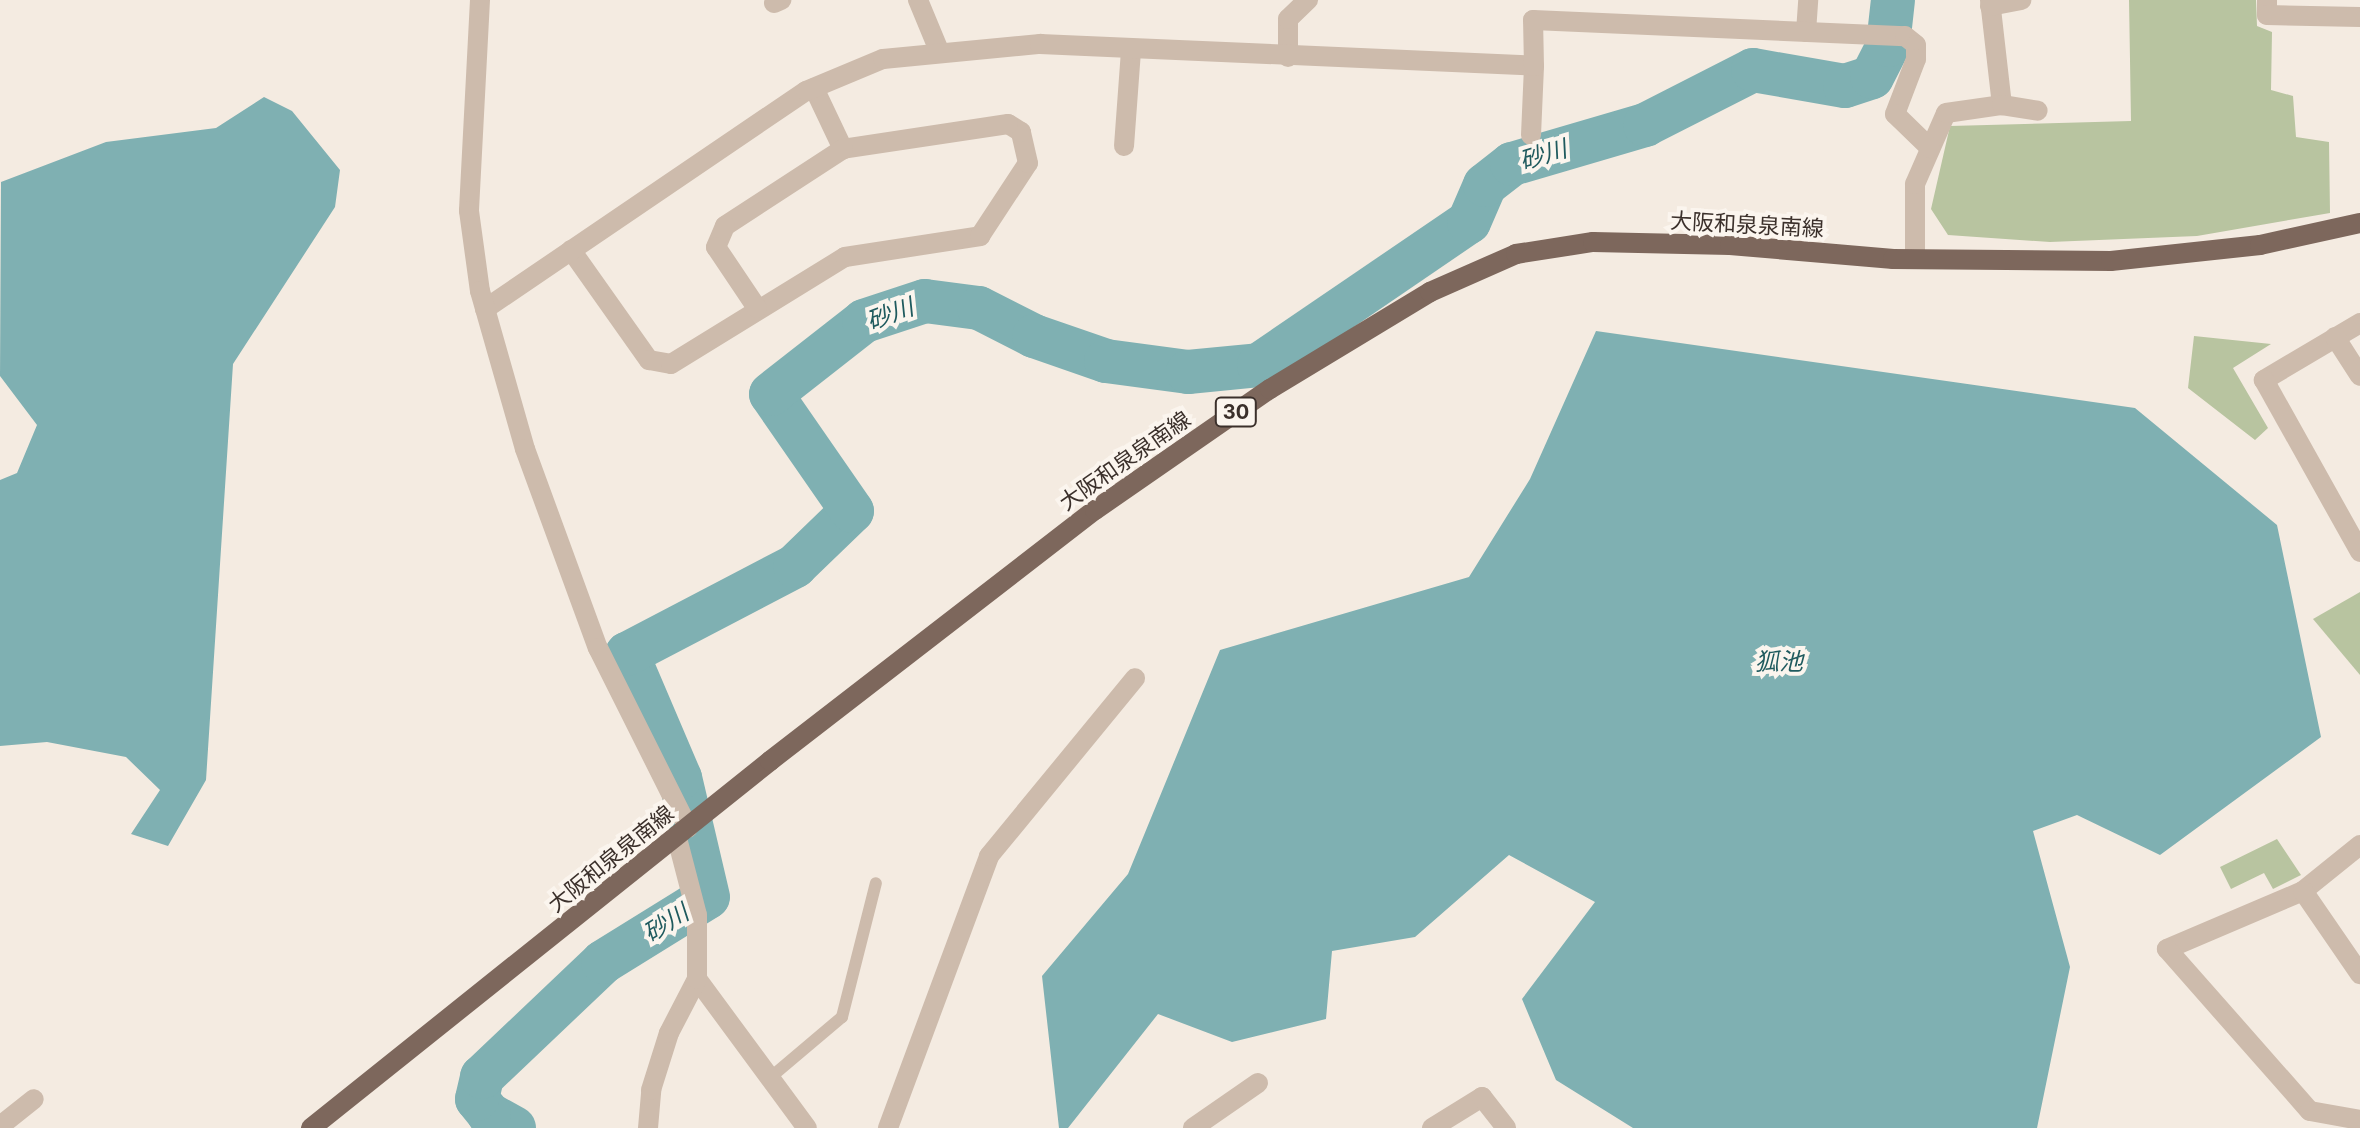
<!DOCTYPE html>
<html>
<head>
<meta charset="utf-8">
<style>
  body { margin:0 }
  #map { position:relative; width:2360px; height:1128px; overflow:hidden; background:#f4ebe1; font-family:Inter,"Noto Sans JP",sans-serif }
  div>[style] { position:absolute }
  .green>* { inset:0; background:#b8c4a0 }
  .water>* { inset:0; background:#7fb0b2 }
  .river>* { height:44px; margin:-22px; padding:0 22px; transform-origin:22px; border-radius:22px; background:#7fb0b2 }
  .service>* { height:12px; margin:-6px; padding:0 6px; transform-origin:6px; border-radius:6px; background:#cdbbac }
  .minor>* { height:20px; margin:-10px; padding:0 10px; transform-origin:10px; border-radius:10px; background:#cdbbac }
  .tertiary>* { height:20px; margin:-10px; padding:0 10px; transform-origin:10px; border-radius:10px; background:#cdbbac }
  .primary>* { height:20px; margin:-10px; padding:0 10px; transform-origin:10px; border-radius:10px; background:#7d675c }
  span { translate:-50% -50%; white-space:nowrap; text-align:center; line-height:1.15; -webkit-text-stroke:8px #fbf5ee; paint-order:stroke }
  .shield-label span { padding:2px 6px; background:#fbf5ee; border:2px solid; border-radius:6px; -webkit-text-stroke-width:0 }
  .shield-label { font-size:20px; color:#3b302b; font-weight:700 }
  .street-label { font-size:22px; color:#3b302b }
  .water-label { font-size:24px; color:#1f5a5e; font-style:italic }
</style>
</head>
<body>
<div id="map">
  <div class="green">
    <i style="clip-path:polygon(2129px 0,2256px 0,2257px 26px,2272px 32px,2271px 90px,2293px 96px,2296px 137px,2329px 142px,2330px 213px,2197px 236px,2050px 242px,1948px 235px,1931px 209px,1950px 126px,2131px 121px)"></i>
    <i style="clip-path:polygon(2194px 336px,2271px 344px,2233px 368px,2268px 428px,2255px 440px,2188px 388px)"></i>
    <i style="clip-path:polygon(2360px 592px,2360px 675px,2313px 619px)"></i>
    <i style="clip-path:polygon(2277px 839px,2301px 875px,2273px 889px,2264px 873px,2231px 889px,2220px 867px)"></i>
  </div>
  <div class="water">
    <i style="clip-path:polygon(264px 97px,292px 111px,340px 170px,335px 207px,233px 364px,206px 780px,168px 846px,131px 834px,160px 790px,126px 757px,47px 742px,0 746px,0 480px,17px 473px,37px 425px,0 376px,1px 182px,106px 142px,216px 128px)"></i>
    <i style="clip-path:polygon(1596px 331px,2135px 408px,2277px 525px,2321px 737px,2160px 855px,2077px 815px,2033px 831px,2070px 967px,2037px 1128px,1633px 1128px,1556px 1080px,1522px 999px,1595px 902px,1509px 855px,1415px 937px,1332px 951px,1326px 1019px,1232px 1042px,1158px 1014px,1068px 1128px,1059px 1128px,1042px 976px,1128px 874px,1220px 650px,1469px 577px,1530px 479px)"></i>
  </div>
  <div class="river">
    <i style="left:514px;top:1128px;width:29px;rotate:-151deg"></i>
    <i style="left:489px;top:1114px;width:19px;rotate:-129deg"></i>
    <i style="left:477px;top:1099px;width:23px;rotate:-77deg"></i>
    <i style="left:482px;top:1077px;width:167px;rotate:-43.5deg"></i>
    <i style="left:603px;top:962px;width:123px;rotate:-31.8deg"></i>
    <i style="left:708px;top:897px;width:122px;rotate:-103.2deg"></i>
    <i style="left:680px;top:778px;width:135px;rotate:-113.1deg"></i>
    <i style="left:627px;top:654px;width:190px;rotate:-27.6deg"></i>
    <i style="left:795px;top:566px;width:79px;rotate:-44deg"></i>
    <i style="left:852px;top:511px;width:142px;rotate:-124.7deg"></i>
    <i style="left:771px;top:394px;width:118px;rotate:-38.1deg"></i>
    <i style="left:864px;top:321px;width:64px;rotate:-18.2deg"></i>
    <i style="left:925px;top:301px;width:54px;rotate:7.4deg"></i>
    <i style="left:979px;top:308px;width:62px;rotate:27deg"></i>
    <i style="left:1034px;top:336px;width:76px;rotate:19.1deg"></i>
    <i style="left:1106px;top:361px;width:83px;rotate:7.6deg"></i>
    <i style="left:1188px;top:372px;width:71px;rotate:-5.6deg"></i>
    <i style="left:1259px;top:365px;width:254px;rotate:-34.3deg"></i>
    <i style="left:1469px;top:222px;width:40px;rotate:-66.6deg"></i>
    <i style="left:1485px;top:185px;width:34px;rotate:-38deg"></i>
    <i style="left:1512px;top:164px;width:139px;rotate:-16.3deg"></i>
    <i style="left:1645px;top:125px;width:121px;rotate:-27deg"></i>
    <i style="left:1753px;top:70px;width:93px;rotate:9.9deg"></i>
    <i style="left:1845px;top:86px;width:28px;rotate:-18deg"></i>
    <i style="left:1872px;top:77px;width:36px;rotate:-63deg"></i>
    <i style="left:1888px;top:45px;width:45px;rotate:-83.7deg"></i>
  </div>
  <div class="service">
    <i style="left:771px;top:1077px;width:93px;rotate:-40.2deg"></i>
    <i style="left:842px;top:1017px;width:138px;rotate:-75.8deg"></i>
  </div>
  <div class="minor">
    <i style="left:918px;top:0;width:57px;rotate:67.5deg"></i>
    <i style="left:1990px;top:0;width:106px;rotate:83.5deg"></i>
    <i style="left:2267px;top:0;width:15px;rotate:90deg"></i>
    <i style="left:2267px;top:15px;width:93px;rotate:1.2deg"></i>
    <i style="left:774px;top:3px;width:8px;rotate:-23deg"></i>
    <i style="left:1990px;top:6px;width:32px;rotate:-11deg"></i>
    <i style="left:1806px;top:32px;width:32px;rotate:-86deg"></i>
    <i style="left:1288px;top:57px;width:38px;rotate:-90deg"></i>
    <i style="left:1288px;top:19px;width:28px;rotate:-44deg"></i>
    <i style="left:814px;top:88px;width:68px;rotate:64.6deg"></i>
    <i style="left:1531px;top:135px;width:69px;rotate:-87.5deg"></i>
    <i style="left:1124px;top:146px;width:96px;rotate:-85.8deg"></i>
    <i style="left:571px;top:250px;width:135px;rotate:54.7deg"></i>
    <i style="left:649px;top:360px;width:22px;rotate:10deg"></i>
    <i style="left:671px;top:364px;width:204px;rotate:-31.6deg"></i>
    <i style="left:845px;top:257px;width:137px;rotate:-8.8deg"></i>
    <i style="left:980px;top:236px;width:87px;rotate:-56.7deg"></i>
    <i style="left:1028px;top:163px;width:32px;rotate:-103deg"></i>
    <i style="left:1021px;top:132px;width:15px;rotate:-148deg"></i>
    <i style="left:1008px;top:124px;width:167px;rotate:171.4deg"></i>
    <i style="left:843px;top:149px;width:141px;rotate:146.9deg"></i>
    <i style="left:725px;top:226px;width:23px;rotate:113deg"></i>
    <i style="left:716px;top:247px;width:73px;rotate:56.1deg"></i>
    <i style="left:1915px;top:259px;width:75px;rotate:-90deg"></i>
    <i style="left:1915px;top:184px;width:77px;rotate:-66.4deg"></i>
    <i style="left:1946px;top:113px;width:57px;rotate:-8.1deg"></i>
    <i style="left:2002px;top:105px;width:36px;rotate:9deg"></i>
    <i style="left:485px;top:309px;width:388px;rotate:-34.2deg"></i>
    <i style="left:806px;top:91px;width:83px;rotate:-22.6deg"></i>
    <i style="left:883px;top:59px;width:158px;rotate:-5.5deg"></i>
    <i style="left:1040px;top:44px;width:494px;rotate:2.5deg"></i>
    <i style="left:1534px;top:66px;width:46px;rotate:-91.2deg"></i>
    <i style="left:1533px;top:20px;width:372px;rotate:2.5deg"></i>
    <i style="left:1905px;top:36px;width:14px;rotate:39deg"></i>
    <i style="left:1916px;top:45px;width:14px;rotate:90deg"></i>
    <i style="left:1916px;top:59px;width:59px;rotate:110.9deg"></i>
    <i style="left:1895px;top:114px;width:49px;rotate:44.2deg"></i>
    <i style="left:2360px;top:323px;width:112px;rotate:149.3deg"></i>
    <i style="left:2264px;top:380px;width:197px;rotate:60.8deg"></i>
    <i style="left:2335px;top:337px;width:46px;rotate:57.3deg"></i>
    <i style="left:2360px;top:845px;width:73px;rotate:141.1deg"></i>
    <i style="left:2303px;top:891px;width:148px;rotate:156.9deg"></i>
    <i style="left:2167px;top:949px;width:216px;rotate:48.6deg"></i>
    <i style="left:2310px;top:1111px;width:51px;rotate:10.2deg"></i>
    <i style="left:2303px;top:891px;width:101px;rotate:55.5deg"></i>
    <i style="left:697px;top:979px;width:185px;rotate:53.6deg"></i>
    <i style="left:0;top:1126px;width:43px;rotate:-38.5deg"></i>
    <i style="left:648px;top:1128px;width:38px;rotate:-85deg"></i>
    <i style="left:651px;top:1090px;width:60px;rotate:-72.5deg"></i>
    <i style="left:669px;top:1033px;width:61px;rotate:-62.6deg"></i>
    <i style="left:697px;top:979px;width:64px;rotate:-90deg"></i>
    <i style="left:697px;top:915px;width:80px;rotate:-104.6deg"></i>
    <i style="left:888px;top:1128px;width:290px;rotate:-69.6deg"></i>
    <i style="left:989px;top:856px;width:230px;rotate:-50.6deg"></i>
    <i style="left:1193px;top:1128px;width:79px;rotate:-34.7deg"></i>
    <i style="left:1432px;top:1128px;width:59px;rotate:-31.8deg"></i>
    <i style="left:1482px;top:1097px;width:39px;rotate:52deg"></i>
  </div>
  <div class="tertiary">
    <i style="left:480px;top:0;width:211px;rotate:93deg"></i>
    <i style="left:469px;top:211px;width:81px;rotate:82.2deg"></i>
    <i style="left:480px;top:291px;width:164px;rotate:74.1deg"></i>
    <i style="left:525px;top:449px;width:212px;rotate:69.9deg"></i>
    <i style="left:598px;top:648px;width:201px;rotate:63.4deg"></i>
  </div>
  <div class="primary">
    <i style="left:311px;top:1128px;width:588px;rotate:-38.64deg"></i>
    <i style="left:770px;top:761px;width:411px;rotate:-37.7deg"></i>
    <i style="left:1095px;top:510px;width:213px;rotate:-34.7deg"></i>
    <i style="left:1270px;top:389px;width:187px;rotate:-31.2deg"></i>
    <i style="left:1430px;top:292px;width:94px;rotate:-23.8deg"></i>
    <i style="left:1516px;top:254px;width:78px;rotate:-8.9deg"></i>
    <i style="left:1593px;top:242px;width:137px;rotate:1.3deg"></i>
    <i style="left:1730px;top:245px;width:164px;rotate:4.9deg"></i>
    <i style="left:1893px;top:259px;width:218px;rotate:0.5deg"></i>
    <i style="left:2111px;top:261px;width:150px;rotate:-6.1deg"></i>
    <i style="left:2260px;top:245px;width:102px;rotate:-12.4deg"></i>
  </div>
  <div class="shield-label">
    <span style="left:1236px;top:412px">30</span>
  </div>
  <div class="street-label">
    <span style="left:1747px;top:225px;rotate:3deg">大阪和泉泉南線</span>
    <span style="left:1125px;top:461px;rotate:-35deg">大阪和泉泉南線</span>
    <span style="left:611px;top:859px;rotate:-39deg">大阪和泉泉南線</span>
  </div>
  <div class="water-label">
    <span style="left:1543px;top:155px;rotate:-17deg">砂川</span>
    <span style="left:890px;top:314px;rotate:-20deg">砂川</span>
    <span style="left:1779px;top:662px">狐池</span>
    <span style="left:666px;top:923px;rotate:-32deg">砂川</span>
  </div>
</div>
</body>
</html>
